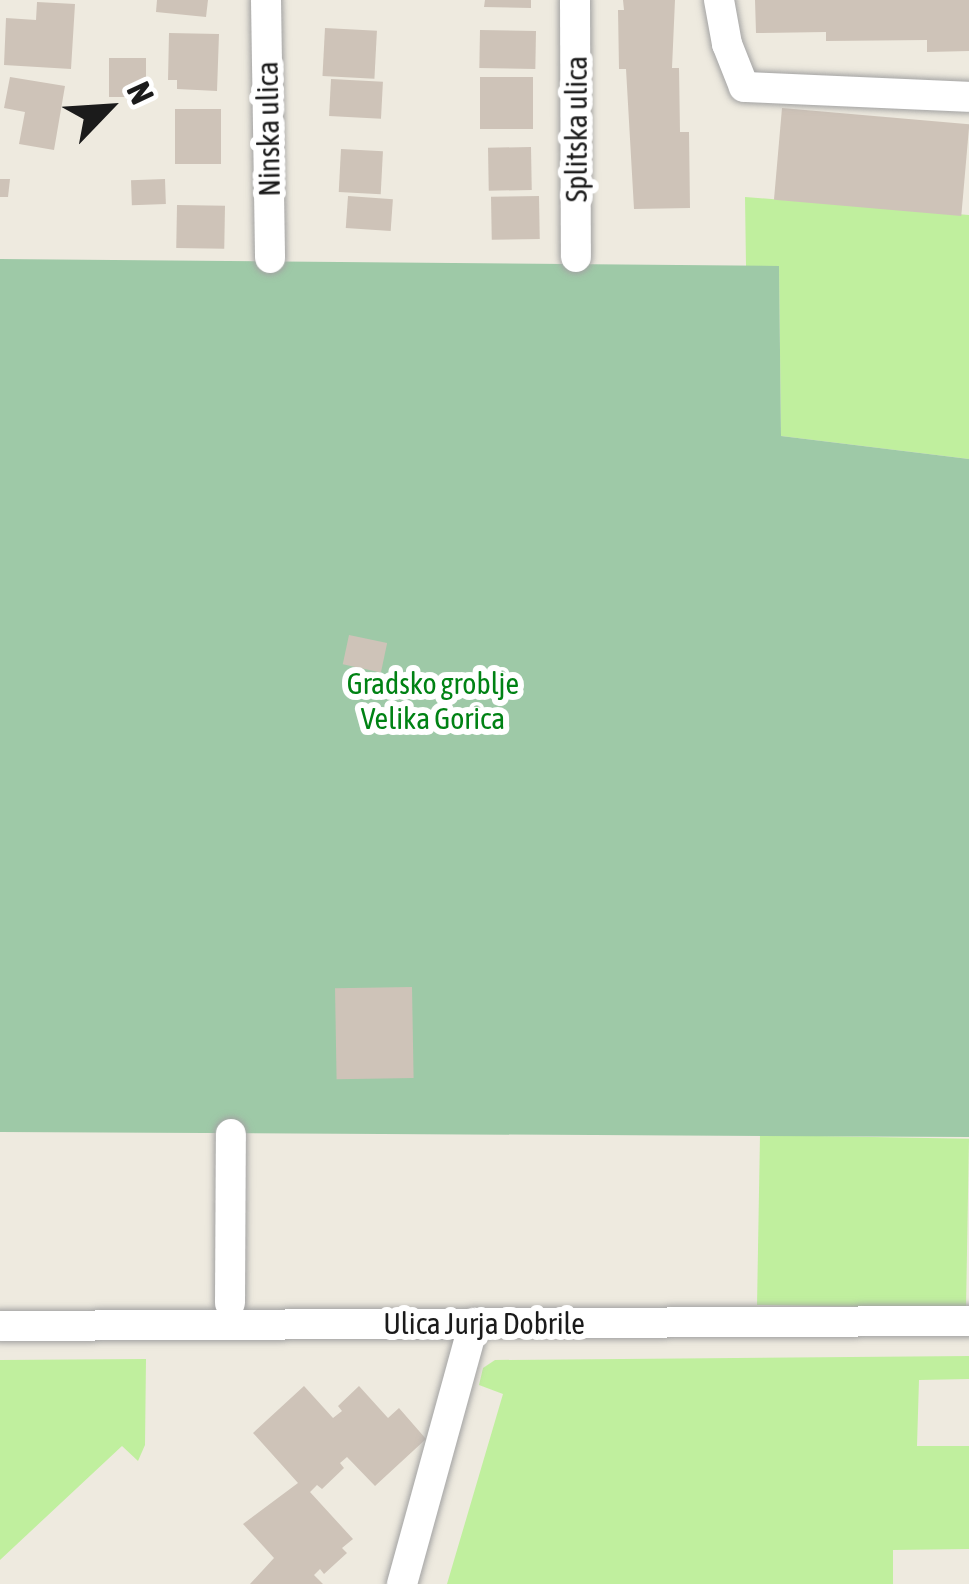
<!DOCTYPE html>
<html>
<head>
<meta charset="utf-8">
<style>
  body { margin:0 }
  #map { position:relative; width:969px; height:1584px; overflow:hidden; background:#eeeadf; font-family:"Asap Condensed",sans-serif }
  div>[style] { position:absolute }
  .grass>* { inset:0; background:#c0ef9e; transform-origin:0 0 }
  .cemetery>* { inset:0; background:#9ec9a7 }
  .building>* { inset:0; background:#cec3b8; transform-origin:0 0 }
  .roads { filter:drop-shadow(0 0 3px #a2a2a2) drop-shadow(0 0 3px #a2a2a2) }
  .street>* { height:30px; margin:-15px; padding:0 15px; transform-origin:15px; border-radius:15px; background:#fff }
  span { translate:-50% -50%; white-space:nowrap; text-align:center; line-height:1.15; -webkit-text-stroke:12px #fff; paint-order:stroke }
  .street-label { font-size:30px; color:#1b1b1b }
  .park-label { font-size:30px; color:#008214 }
  .north { position:absolute; left:48px; top:48px; width:120px; height:120px; -webkit-text-stroke:9px #fff; paint-order:stroke; rotate:65deg; font-size:33px; font-weight:700; line-height:48px; text-align:center; color:#1b1b1b }
  .north::after { content:''; display:block; margin:auto; width:42px; height:54px; background:#1b1b1b; clip-path:polygon(50% 0,100% 100%,50% 72%,0 100%) }
</style>
</head>
<body>
<div id="map">
  <div class="grass">
    <i style="clip-path:polygon(745px 197px,969px 215px,969px 459px,781px 436px,779px 267px,746px 266px)"></i>
    <i style="left:760px;top:1135px;width:209px;height:170px;rotate:1deg"></i>
    <i style="clip-path:polygon(969px 1356px,969px 1379px,919px 1380px,917px 1446px,969px 1446px,969px 1549px,893px 1550px,893px 1584px,447px 1584px,503px 1394px,479px 1385px,483px 1368px,495px 1360px)"></i>
    <i style="clip-path:polygon(146px 1359px,145px 1445px,138px 1461px,122px 1446px,0 1560px,0 1360px)"></i>
  </div>
  <div class="cemetery">
    <i style="clip-path:polygon(0 259px,779px 266px,781px 436px,969px 459px,969px 1137px,0 1132px)"></i>
  </div>
  <div class="building">
    <i style="clip-path:polygon(157px 0,208px 0,206px 17px,156px 12px)"></i>
    <i style="clip-path:polygon(485px 0,531px 0,531px 8px,484px 7px)"></i>
    <i style="clip-path:polygon(623px 0,675px 0,672px 68px,679px 68px,680px 132px,689px 132px,690px 208px,634px 209px,626px 69px,619px 69px,618px 10px,624px 10px)"></i>
    <i style="clip-path:polygon(755px 0,969px 0,969px 51px,927px 52px,927px 40px,826px 41px,826px 32px,756px 33px)"></i>
    <i style="clip-path:polygon(37px 2px,75px 4px,71px 69px,4px 65px,6px 18px,36px 20px)"></i>
    <i style="left:325px;top:28px;width:52px;height:48px;rotate:3deg"></i>
    <i style="left:480px;top:30px;width:56px;height:38px;rotate:1deg"></i>
    <i style="clip-path:polygon(169px 33px,219px 34px,217px 91px,177px 89px,177px 80px,168px 80px)"></i>
    <i style="left:109px;top:58px;width:37px;height:39px"></i>
    <i style="clip-path:polygon(10px 77px,65px 86px,54px 150px,19px 144px,25px 112px,4px 108px)"></i>
    <i style="left:480px;top:77px;width:53px;height:52px"></i>
    <i style="left:331px;top:79px;width:52px;height:37px;rotate:3deg"></i>
    <i style="left:782px;top:108px;width:188px;height:92px;rotate:5deg"></i>
    <i style="left:175px;top:109px;width:46px;height:55px"></i>
    <i style="left:531px;top:147px;width:43px;height:43px;rotate:89deg"></i>
    <i style="left:341px;top:149px;width:42px;height:43px;rotate:3deg"></i>
    <i style="clip-path:polygon(0 179px,10px 179px,8px 197px,0 197px)"></i>
    <i style="left:165px;top:179px;width:25px;height:34px;rotate:88deg"></i>
    <i style="left:348px;top:196px;width:45px;height:32px;rotate:4deg"></i>
    <i style="left:539px;top:196px;width:43px;height:48px;rotate:89deg"></i>
    <i style="left:177px;top:205px;width:48px;height:43px;rotate:1deg"></i>
    <i style="left:349px;top:635px;width:39px;height:30px;rotate:12deg"></i>
    <i style="left:412px;top:987px;width:91px;height:77px;rotate:89deg"></i>
    <i style="clip-path:polygon(304px 1386px,333px 1418px,342px 1411px,338px 1406px,359px 1386px,388px 1418px,399px 1408px,426px 1439px,375px 1486px,347px 1457px,340px 1463px,344px 1468px,322px 1489px,317px 1485px,310px 1492px,353px 1539px,342px 1548px,347px 1553px,324px 1574px,320px 1569px,314px 1575px,323px 1584px,250px 1584px,274px 1558px,243px 1524px,298px 1483px,253px 1433px)"></i>
  </div>
  <div class="roads">
    <div class="street">
      <i style="left:266px;top:0;width:258px;rotate:89.1deg"></i>
      <i style="left:575px;top:0;width:257px;rotate:89.8deg"></i>
      <i style="left:719px;top:0;width:45px;rotate:79.7deg"></i>
      <i style="left:727px;top:44px;width:46px;rotate:68.4deg"></i>
      <i style="left:744px;top:87px;width:225px;rotate:2.5deg"></i>
      <i style="left:230px;top:1303px;width:169px;rotate:-89.7deg"></i>
      <i style="left:0;top:1326px;width:969px;rotate:-0.3deg"></i>
      <i style="left:402px;top:1584px;width:271px;rotate:-74.6deg"></i>
    </div>
  </div>
  <div class="street-label">
    <span style="left:268px;top:129px;rotate:-91deg">Ninska ulica</span>
    <span style="left:576px;top:129px;rotate:-90deg">Splitska ulica</span>
    <span style="left:484px;top:1323px">Ulica Jurja Dobrile</span>
  </div>
  <div class="park-label">
    <span style="left:433px;top:700px">Gradsko groblje<br>Velika Gorica</span>
  </div>
  <div class="north">N</div>
</div>
</body>
</html>
